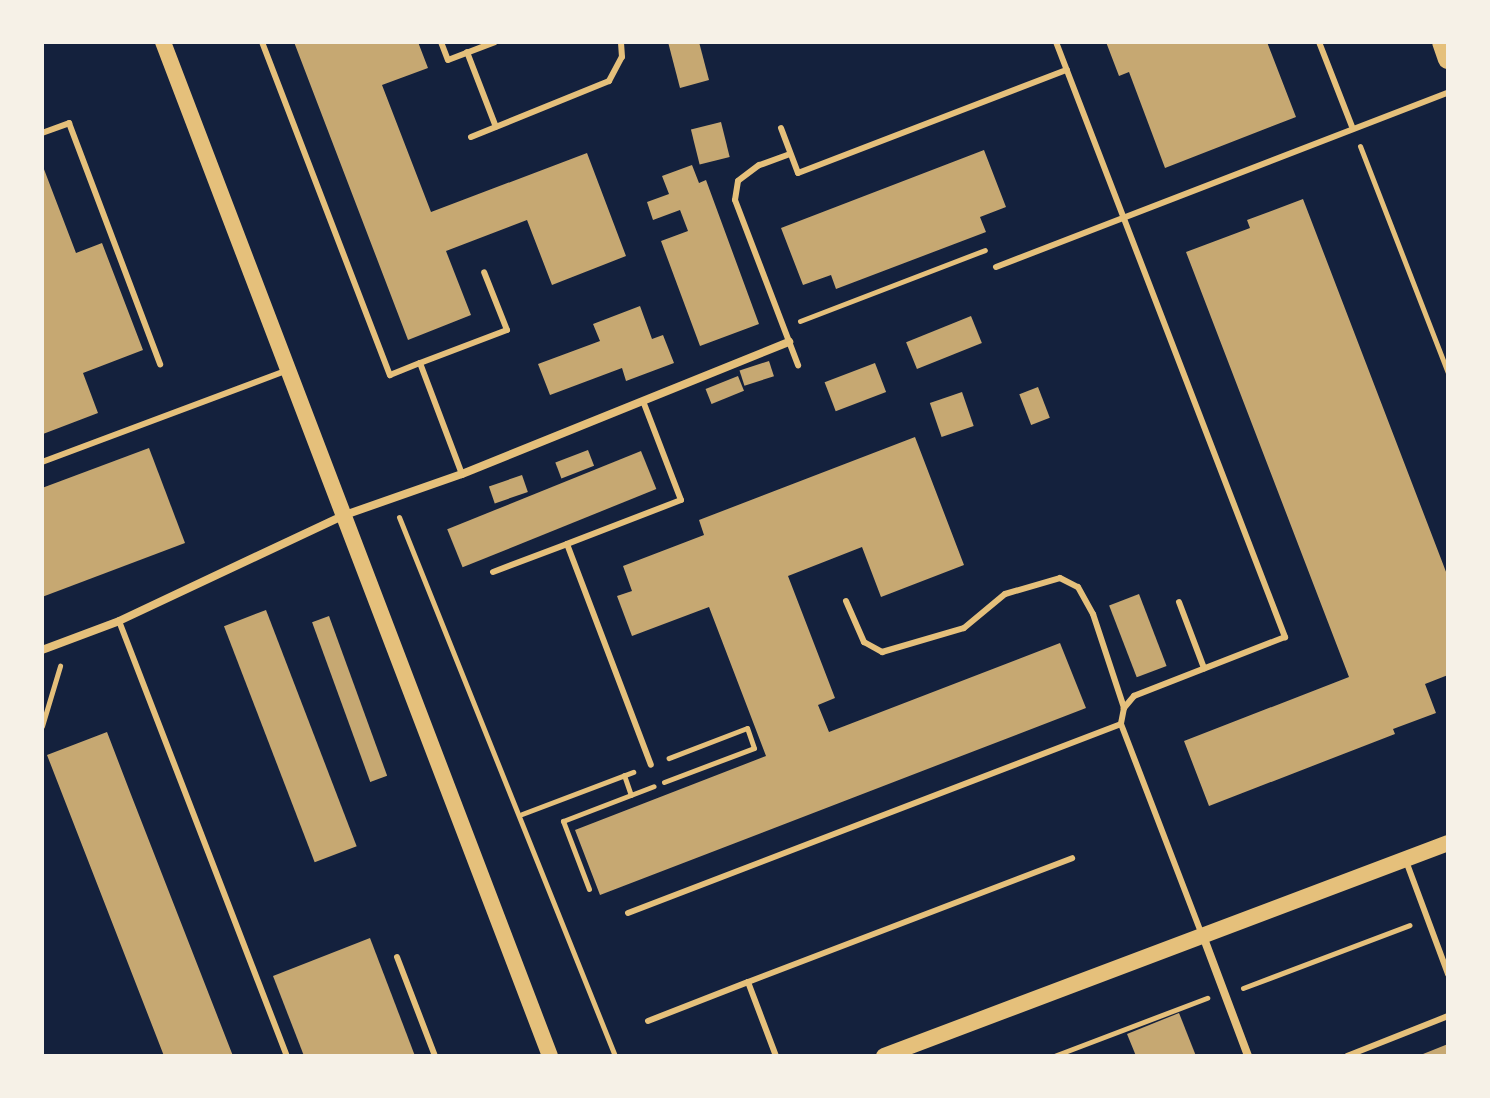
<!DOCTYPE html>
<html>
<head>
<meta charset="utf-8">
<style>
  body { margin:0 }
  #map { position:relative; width:1490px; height:1098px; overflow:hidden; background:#14213d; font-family:Montserrat,sans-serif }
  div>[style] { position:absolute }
  .building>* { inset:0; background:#c6a872; transform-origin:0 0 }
  .path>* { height:5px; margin:-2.5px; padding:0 2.5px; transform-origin:2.5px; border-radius:2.5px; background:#e5c07b }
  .service>* { height:6px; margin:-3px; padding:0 3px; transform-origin:3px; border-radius:3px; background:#e5c07b }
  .minor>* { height:8px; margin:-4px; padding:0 4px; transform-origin:4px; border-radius:4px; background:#e5c07b }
  .secondary>* { height:16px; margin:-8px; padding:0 8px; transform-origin:8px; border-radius:8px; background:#e5c07b }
  .primary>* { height:20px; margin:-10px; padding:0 10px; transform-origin:10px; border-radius:10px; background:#e5c07b }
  span { translate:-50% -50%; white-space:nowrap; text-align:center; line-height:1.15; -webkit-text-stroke:8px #f6f1e7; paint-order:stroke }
  .frame { position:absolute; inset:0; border:44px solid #f6f1e7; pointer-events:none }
</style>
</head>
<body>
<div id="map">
  <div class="building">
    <i style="clip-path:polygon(294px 42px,418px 42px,428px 68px,382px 85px,431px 212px,587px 153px,626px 256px,552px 285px,527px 220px,446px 251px,471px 315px,408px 340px)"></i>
    <i style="clip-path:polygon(668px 42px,699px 42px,709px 80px,680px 88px)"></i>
    <i style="clip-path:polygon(1106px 42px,1267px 42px,1296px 117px,1165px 168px,1129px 72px,1119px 76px)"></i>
    <i style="left:721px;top:122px;width:36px;height:31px;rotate:76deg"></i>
    <i style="clip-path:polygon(984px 150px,1006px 207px,980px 217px,986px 232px,836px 289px,831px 275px,803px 285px,781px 228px)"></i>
    <i style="clip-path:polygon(42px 164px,76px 253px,102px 243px,143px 350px,83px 373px,98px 413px,43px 434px)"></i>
    <i style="clip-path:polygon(692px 165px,699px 183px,706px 180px,759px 324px,700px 346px,661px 241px,688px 231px,680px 210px,653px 220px,647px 202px,669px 194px,662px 176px)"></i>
    <i style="clip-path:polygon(1303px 199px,1448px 577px,1448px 675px,1425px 684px,1436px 713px,1393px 729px,1395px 734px,1209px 806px,1184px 741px,1349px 677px,1186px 252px,1250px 228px,1247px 220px)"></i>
    <i style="clip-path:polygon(640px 306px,652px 339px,663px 335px,674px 363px,626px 381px,622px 368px,550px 395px,538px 364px,600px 341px,593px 324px)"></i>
    <i style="left:971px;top:316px;width:29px;height:70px;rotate:68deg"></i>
    <i style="left:769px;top:361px;width:16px;height:31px;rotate:72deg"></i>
    <i style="left:875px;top:363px;width:31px;height:54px;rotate:69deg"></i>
    <i style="left:738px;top:376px;width:16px;height:35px;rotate:68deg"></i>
    <i style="left:1038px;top:387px;width:33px;height:20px;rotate:69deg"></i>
    <i style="left:962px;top:392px;width:36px;height:34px;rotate:71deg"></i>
    <i style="clip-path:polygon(915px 437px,964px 565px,881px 597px,862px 547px,788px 576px,835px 698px,818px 705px,829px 732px,1060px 643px,1086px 708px,600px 895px,575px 830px,766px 756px,709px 607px,632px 636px,617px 596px,632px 591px,623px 566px,704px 535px,699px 520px)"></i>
    <i style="clip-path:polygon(149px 448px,185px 543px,42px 597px,42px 488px)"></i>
    <i style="left:588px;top:450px;width:17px;height:35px;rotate:69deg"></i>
    <i style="left:641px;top:451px;width:41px;height:209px;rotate:68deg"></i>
    <i style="left:522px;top:475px;width:18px;height:35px;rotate:71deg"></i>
    <i style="left:1139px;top:594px;width:77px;height:32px;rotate:69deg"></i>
    <i style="left:266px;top:610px;width:253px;height:45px;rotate:69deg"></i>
    <i style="left:329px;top:616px;width:170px;height:18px;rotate:70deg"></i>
    <i style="clip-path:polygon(107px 732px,130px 792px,233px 1056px,164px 1056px,47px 755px)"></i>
    <i style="clip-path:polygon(370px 938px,415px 1056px,304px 1056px,273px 976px)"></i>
    <i style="clip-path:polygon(1179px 1013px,1196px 1056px,1136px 1056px,1127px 1034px)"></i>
    <i style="clip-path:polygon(1448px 1044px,1448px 1056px,1418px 1056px)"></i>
  </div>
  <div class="path">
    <i style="left:1360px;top:146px;width:243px;rotate:68.8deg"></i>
    <i style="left:800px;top:321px;width:198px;rotate:-21deg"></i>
    <i style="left:399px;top:517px;width:581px;rotate:68.16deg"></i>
    <i style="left:42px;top:726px;width:63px;rotate:-73.3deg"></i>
    <i style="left:624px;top:775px;width:21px;rotate:71deg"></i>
    <i style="left:664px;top:782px;width:96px;rotate:-20.7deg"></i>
    <i style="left:754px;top:748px;width:21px;rotate:-109deg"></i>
    <i style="left:747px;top:728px;width:84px;rotate:159deg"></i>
    <i style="left:522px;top:814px;width:119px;rotate:-20.7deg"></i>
    <i style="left:589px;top:889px;width:73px;rotate:-110.9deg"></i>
    <i style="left:563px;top:821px;width:97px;rotate:-21deg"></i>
    <i style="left:1243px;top:988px;width:178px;rotate:-20.7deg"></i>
    <i style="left:1054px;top:1056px;width:164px;rotate:-20.8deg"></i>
  </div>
  <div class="service">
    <i style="left:262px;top:42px;width:357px;rotate:69deg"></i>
    <i style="left:390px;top:375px;width:32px;rotate:-22deg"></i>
    <i style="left:420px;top:363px;width:119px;rotate:69.3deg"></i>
    <i style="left:441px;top:42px;width:19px;rotate:69deg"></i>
    <i style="left:448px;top:60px;width:50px;rotate:-21deg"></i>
    <i style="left:1056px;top:42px;width:638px;rotate:68.95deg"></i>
    <i style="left:1285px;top:637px;width:162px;rotate:158.7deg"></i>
    <i style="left:1134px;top:696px;width:16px;rotate:130deg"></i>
    <i style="left:1124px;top:708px;width:16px;rotate:101deg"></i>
    <i style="left:1121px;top:724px;width:226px;rotate:69deg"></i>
    <i style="left:1319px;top:42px;width:93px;rotate:68.7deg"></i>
    <i style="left:467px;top:52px;width:80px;rotate:68.9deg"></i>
    <i style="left:781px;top:128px;width:48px;rotate:69.3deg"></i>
    <i style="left:798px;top:173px;width:288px;rotate:-21deg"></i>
    <i style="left:42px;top:133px;width:29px;rotate:-20deg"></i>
    <i style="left:69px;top:123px;width:258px;rotate:69.3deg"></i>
    <i style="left:471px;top:137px;width:149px;rotate:-22.1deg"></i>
    <i style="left:609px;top:81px;width:27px;rotate:-62deg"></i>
    <i style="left:622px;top:57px;width:15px;rotate:-94deg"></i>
    <i style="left:790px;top:154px;width:33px;rotate:160deg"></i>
    <i style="left:759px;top:165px;width:26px;rotate:143deg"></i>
    <i style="left:738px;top:181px;width:19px;rotate:99deg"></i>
    <i style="left:735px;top:200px;width:177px;rotate:69.1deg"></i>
    <i style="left:996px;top:267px;width:484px;rotate:-21.1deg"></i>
    <i style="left:420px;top:363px;width:93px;rotate:-20.8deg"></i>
    <i style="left:507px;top:330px;width:62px;rotate:-111.6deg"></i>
    <i style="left:643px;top:401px;width:106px;rotate:69deg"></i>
    <i style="left:681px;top:500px;width:122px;rotate:158.9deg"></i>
    <i style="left:567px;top:544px;width:236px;rotate:69.2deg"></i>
    <i style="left:42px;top:462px;width:259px;rotate:-20.5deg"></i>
    <i style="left:493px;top:572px;width:79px;rotate:-20.7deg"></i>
    <i style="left:846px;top:601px;width:45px;rotate:66.3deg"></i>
    <i style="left:864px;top:642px;width:21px;rotate:29deg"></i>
    <i style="left:882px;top:652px;width:85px;rotate:-16.3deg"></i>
    <i style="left:964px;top:628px;width:53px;rotate:-39.7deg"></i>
    <i style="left:1005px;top:594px;width:57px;rotate:-16.2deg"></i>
    <i style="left:1060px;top:578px;width:20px;rotate:27deg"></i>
    <i style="left:1078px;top:587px;width:31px;rotate:61deg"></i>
    <i style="left:1093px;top:614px;width:99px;rotate:71.7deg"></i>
    <i style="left:1179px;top:602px;width:71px;rotate:69.3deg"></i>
    <i style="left:119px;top:621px;width:466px;rotate:68.9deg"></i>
    <i style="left:1406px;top:861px;width:121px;rotate:69.6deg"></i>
    <i style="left:628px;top:913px;width:528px;rotate:-20.98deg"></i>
    <i style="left:397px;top:957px;width:106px;rotate:69deg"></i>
    <i style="left:748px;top:982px;width:347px;rotate:-20.9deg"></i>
    <i style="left:648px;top:1021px;width:107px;rotate:-21.3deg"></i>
    <i style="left:748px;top:982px;width:79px;rotate:69.3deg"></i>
    <i style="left:1347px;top:1056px;width:109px;rotate:-21.6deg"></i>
  </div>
  <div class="minor">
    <i style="left:42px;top:650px;width:82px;rotate:-20.6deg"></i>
    <i style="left:119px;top:621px;width:246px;rotate:-25.2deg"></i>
    <i style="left:342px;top:516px;width:127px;rotate:-19.3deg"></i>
    <i style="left:462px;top:474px;width:353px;rotate:-22deg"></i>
    <i style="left:1203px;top:936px;width:128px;rotate:69.4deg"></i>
  </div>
  <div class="secondary">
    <i style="left:163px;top:42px;width:1085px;rotate:69.11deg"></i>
    <i style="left:884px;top:1056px;width:603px;rotate:-20.69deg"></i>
  </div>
  <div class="primary">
    <i style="left:1442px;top:42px;width:18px;rotate:71deg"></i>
  </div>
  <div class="frame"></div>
</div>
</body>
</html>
